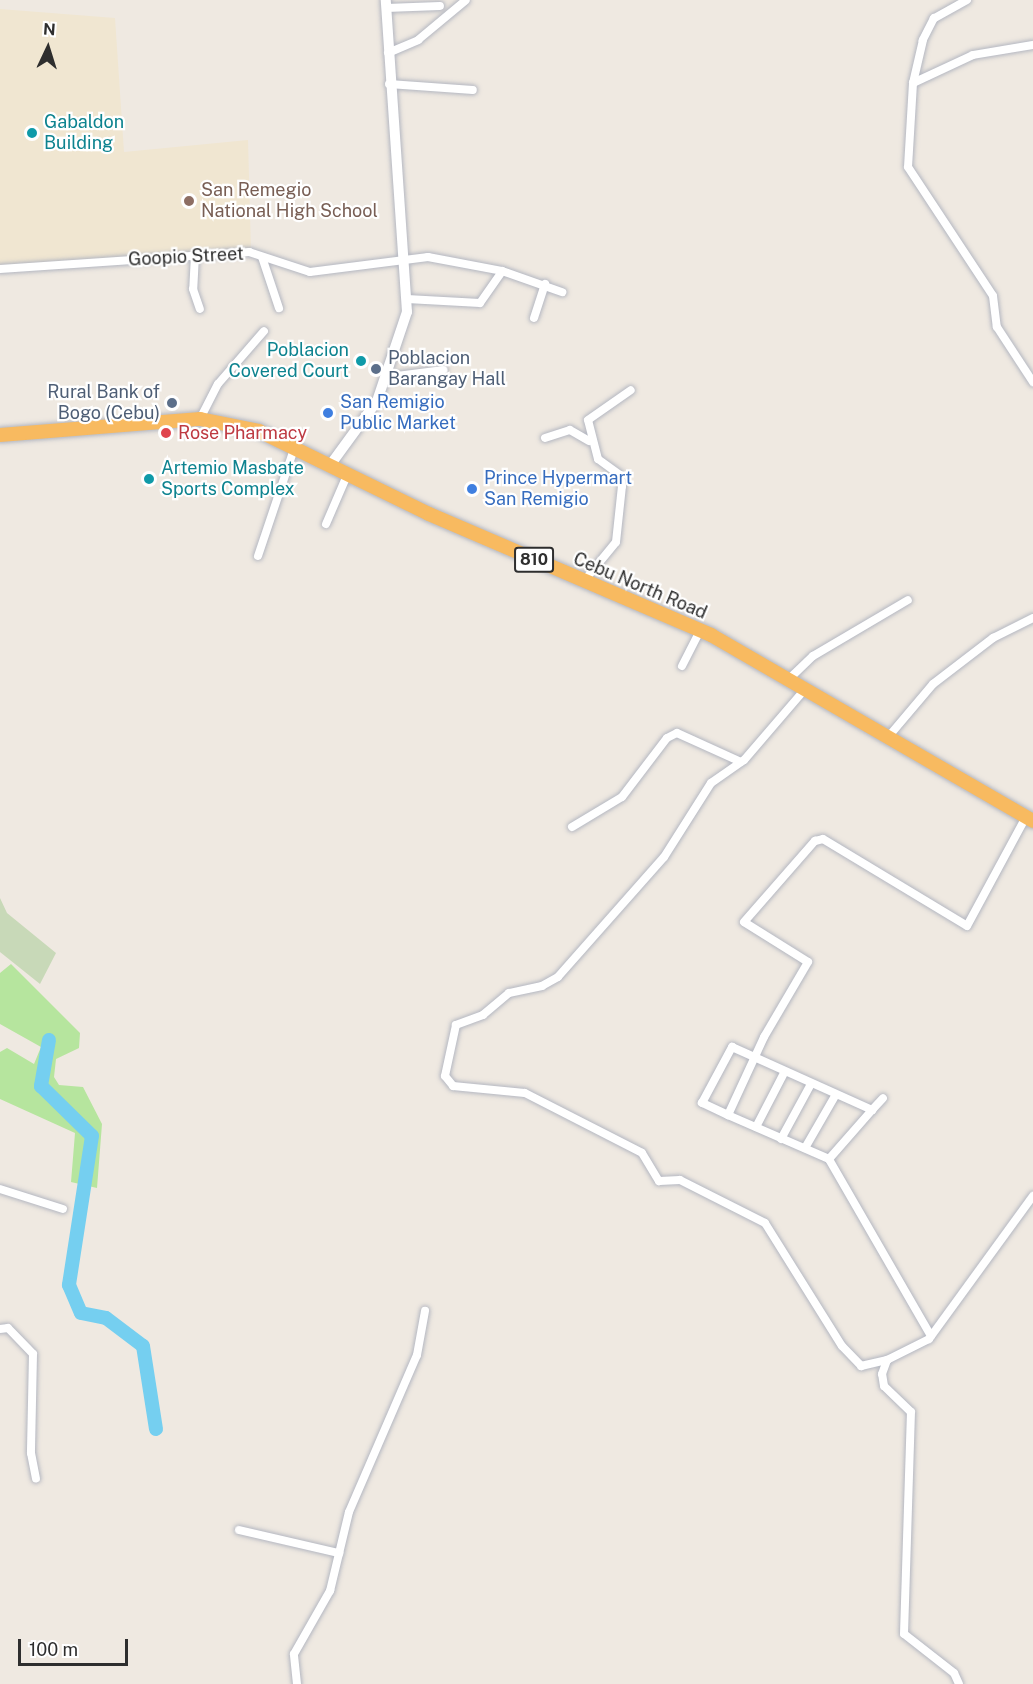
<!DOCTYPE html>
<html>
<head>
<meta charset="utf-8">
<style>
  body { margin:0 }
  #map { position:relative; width:1033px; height:1684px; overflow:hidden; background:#efe9e1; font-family:"Public Sans",sans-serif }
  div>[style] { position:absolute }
  .education>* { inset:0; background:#f0e6d1 }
  .green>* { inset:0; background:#b6e59e }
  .cemetery>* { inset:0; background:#c8d9b8 }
  .river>* { height:14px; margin:-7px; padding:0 7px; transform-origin:7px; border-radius:7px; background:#75cff0 }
  .roads { filter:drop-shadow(0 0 2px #b4b7c1) drop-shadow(0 0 2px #b4b7c1) }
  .minor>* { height:8px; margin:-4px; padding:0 4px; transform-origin:4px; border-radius:4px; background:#fff }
  .tertiary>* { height:10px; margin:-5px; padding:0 5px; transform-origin:5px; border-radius:5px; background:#fff }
  .trunk>* { height:14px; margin:-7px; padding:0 7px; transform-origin:7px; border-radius:7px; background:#f8ba60 }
  .dots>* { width:16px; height:16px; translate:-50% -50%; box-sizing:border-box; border:3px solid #fff; border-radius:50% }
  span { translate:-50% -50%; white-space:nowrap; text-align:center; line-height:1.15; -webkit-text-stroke:4.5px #fff; paint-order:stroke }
  .shield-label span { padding:2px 4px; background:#fff; border:2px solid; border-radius:4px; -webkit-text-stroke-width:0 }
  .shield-label { font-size:16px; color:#2e2e2e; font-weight:700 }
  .culture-label { font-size:18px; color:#0d838f }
  .left { translate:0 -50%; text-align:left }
  .right { translate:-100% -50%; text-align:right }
  .education-label { font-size:18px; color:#785e54 }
  .street-label { font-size:18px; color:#2e2e2e }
  .service-label { font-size:18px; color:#4e5e75 }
  .shop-label { font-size:18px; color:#366cbe }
  .health-label { font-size:18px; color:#be3a42 }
  .north { position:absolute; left:18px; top:18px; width:60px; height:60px; -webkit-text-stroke:4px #fff; paint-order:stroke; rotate:4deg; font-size:16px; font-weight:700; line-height:24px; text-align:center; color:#2e2e2e }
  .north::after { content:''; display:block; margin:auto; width:21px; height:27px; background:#2e2e2e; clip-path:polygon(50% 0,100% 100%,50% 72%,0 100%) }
  .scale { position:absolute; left:18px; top:1639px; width:110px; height:27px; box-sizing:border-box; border:3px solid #2e2e2e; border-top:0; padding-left:8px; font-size:18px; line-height:21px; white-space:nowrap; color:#2e2e2e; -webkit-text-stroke:4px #fff; paint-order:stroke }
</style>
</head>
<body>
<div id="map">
  <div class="education">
    <i style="clip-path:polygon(0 9px,115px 18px,124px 152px,248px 140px,251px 250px,0 267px)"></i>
  </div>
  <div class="green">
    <i style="clip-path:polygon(11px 964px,80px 1033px,79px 1048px,56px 1059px,54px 1077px,59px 1085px,83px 1087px,102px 1124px,97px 1188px,71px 1182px,75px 1133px,0 1099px,0 1052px,7px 1048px,34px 1064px,41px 1047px,0 1024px,0 973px)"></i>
  </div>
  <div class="cemetery">
    <i style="clip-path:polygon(0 898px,7px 913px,56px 953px,40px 984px,0 952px)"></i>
  </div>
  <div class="river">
    <i style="left:49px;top:1040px;width:47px;rotate:99.9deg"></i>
    <i style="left:41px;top:1086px;width:71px;rotate:44.4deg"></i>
    <i style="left:92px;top:1136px;width:151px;rotate:98.8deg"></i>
    <i style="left:69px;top:1285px;width:30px;rotate:67deg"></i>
    <i style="left:81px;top:1313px;width:25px;rotate:11deg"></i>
    <i style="left:106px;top:1318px;width:46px;rotate:37.1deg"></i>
    <i style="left:143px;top:1346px;width:84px;rotate:81.1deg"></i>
  </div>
  <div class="roads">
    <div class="minor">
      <i style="left:967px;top:0;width:38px;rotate:151deg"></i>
      <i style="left:934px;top:18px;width:25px;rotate:117deg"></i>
      <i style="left:923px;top:40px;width:44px;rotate:103.1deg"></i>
      <i style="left:913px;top:83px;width:84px;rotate:93.4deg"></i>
      <i style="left:908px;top:167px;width:154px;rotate:56.6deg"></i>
      <i style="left:993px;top:296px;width:31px;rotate:83deg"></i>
      <i style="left:997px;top:327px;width:66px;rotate:56.8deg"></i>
      <i style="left:386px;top:8px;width:54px;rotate:-2.1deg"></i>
      <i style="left:388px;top:53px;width:33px;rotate:-23deg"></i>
      <i style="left:418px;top:40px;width:62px;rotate:-39.8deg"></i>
      <i style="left:913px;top:83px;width:66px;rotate:-25deg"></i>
      <i style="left:973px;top:55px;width:61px;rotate:-9.5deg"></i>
      <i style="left:389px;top:84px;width:84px;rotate:4.1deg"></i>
      <i style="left:195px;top:255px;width:34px;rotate:93deg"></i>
      <i style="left:193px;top:289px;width:21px;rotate:71deg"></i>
      <i style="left:262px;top:257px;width:54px;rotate:71.6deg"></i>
      <i style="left:0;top:269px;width:250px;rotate:-3.9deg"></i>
      <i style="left:249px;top:252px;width:64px;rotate:18.2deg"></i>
      <i style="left:310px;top:272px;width:119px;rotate:-7.2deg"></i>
      <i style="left:428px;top:257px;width:75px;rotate:10.7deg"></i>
      <i style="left:502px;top:271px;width:64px;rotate:19.3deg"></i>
      <i style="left:407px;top:299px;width:73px;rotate:3.1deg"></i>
      <i style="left:480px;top:303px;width:39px;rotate:-55deg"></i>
      <i style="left:534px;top:318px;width:36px;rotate:-72deg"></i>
      <i style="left:389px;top:377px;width:55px;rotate:-7.3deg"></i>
      <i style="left:200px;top:419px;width:39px;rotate:-63deg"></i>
      <i style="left:218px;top:384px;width:70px;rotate:-49deg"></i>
      <i style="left:545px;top:438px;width:26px;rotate:-18deg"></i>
      <i style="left:570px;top:430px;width:22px;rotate:30deg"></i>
      <i style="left:326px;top:524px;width:56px;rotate:-66.7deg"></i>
      <i style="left:258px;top:556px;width:116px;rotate:-71.4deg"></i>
      <i style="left:584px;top:581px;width:50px;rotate:-50.6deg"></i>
      <i style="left:616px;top:542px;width:56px;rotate:-83.9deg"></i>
      <i style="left:622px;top:486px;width:11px;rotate:-100deg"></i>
      <i style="left:620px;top:475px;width:27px;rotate:-144deg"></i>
      <i style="left:598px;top:459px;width:40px;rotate:-104.4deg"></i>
      <i style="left:588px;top:420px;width:52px;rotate:-34.9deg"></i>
      <i style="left:682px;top:666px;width:39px;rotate:-63deg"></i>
      <i style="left:789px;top:679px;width:33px;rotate:-44deg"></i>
      <i style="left:813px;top:656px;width:110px;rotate:-30.5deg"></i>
      <i style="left:806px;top:688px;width:95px;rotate:130.7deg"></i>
      <i style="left:744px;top:760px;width:40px;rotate:145.1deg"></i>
      <i style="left:711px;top:783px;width:88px;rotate:122.4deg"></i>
      <i style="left:664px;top:857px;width:160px;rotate:131.5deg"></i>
      <i style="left:558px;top:977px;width:18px;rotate:151deg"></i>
      <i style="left:542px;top:986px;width:34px;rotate:168deg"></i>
      <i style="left:509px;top:993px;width:34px;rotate:140deg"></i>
      <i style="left:483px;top:1015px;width:29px;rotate:160deg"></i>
      <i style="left:456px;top:1025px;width:52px;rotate:102.2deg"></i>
      <i style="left:445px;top:1076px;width:13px;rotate:51deg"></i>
      <i style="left:453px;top:1086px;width:72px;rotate:5.6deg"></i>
      <i style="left:525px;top:1093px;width:131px;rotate:27.1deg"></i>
      <i style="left:642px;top:1153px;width:33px;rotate:59deg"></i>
      <i style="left:659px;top:1181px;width:21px;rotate:-3deg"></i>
      <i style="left:680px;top:1180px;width:95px;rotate:26.8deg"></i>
      <i style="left:765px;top:1223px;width:145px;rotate:58deg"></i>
      <i style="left:842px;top:1346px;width:28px;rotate:46deg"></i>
      <i style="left:861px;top:1366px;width:27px;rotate:-13deg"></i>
      <i style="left:889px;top:736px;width:68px;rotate:-49.8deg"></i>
      <i style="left:933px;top:684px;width:76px;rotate:-37.5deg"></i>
      <i style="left:993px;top:638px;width:45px;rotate:-26.6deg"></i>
      <i style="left:572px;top:827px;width:58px;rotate:-31deg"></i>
      <i style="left:622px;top:797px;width:74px;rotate:-52.7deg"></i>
      <i style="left:667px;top:738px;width:11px;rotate:-27deg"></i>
      <i style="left:677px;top:733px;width:70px;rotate:24.4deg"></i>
      <i style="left:728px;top:1115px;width:29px;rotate:-155deg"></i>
      <i style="left:702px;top:1103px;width:64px;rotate:-61.8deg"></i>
      <i style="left:732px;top:1047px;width:154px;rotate:24.2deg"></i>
      <i style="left:872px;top:1110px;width:16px;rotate:-47deg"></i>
      <i style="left:756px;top:1127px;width:61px;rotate:-62.6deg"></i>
      <i style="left:781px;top:1139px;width:63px;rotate:-61.4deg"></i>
      <i style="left:805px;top:1148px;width:60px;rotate:-60deg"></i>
      <i style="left:829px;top:1159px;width:65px;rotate:-48.7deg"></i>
      <i style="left:0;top:1189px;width:66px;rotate:17.6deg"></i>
      <i style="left:0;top:1329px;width:8px;rotate:-7deg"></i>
      <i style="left:8px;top:1328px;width:36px;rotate:46deg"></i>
      <i style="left:33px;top:1354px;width:99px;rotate:91.2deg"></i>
      <i style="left:31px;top:1453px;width:26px;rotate:79deg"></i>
      <i style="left:931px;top:1336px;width:204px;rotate:-120deg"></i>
      <i style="left:829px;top:1159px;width:110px;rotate:-156.5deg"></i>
      <i style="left:728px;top:1115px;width:86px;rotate:-65.2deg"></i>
      <i style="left:764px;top:1037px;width:87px;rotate:-59.6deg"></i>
      <i style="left:808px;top:962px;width:75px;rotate:-148deg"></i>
      <i style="left:744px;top:922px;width:108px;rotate:-48.8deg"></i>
      <i style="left:815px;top:841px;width:8px;rotate:-14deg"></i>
      <i style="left:823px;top:839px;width:168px;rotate:31.1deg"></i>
      <i style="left:967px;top:926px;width:124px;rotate:-61.6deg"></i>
      <i style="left:239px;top:1530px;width:103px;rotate:13deg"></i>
      <i style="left:297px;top:1684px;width:30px;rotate:-96deg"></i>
      <i style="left:294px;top:1654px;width:73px;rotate:-60.3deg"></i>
      <i style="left:330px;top:1591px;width:81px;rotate:-76.5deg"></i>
      <i style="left:349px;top:1512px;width:171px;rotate:-66.6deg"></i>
      <i style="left:417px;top:1355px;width:45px;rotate:-79.7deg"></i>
      <i style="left:959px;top:1684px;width:12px;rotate:-114deg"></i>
      <i style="left:954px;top:1673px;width:63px;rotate:-142deg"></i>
      <i style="left:904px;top:1634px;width:222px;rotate:-88.2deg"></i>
      <i style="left:911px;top:1412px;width:37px;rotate:-136deg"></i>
      <i style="left:884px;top:1386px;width:12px;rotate:-99deg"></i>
      <i style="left:882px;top:1374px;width:15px;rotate:-70deg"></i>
      <i style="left:887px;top:1360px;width:47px;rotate:-26.6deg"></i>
      <i style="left:929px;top:1339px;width:177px;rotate:-54deg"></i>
    </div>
    <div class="tertiary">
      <i style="left:331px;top:464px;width:78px;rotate:-53.9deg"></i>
      <i style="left:377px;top:401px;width:94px;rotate:-71.4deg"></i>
      <i style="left:407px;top:312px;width:313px;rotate:-93.9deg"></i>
    </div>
    <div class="trunk">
      <i style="left:0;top:435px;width:201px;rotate:-4.6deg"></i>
      <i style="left:200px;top:419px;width:60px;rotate:11.5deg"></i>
      <i style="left:259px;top:431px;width:189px;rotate:26deg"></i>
      <i style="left:429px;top:514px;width:307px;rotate:23.2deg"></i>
      <i style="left:711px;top:635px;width:372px;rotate:30deg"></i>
    </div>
  </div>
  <div class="dots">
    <i style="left:32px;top:133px;background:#0f9aa8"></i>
    <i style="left:189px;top:201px;background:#8d6e63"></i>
    <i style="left:361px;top:361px;background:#0f9aa8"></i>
    <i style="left:376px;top:369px;background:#5c6f8a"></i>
    <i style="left:172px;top:403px;background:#5c6f8a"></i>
    <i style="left:328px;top:413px;background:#3f7fe0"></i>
    <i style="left:166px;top:433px;background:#e0444e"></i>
    <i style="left:149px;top:479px;background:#0f9aa8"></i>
    <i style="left:472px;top:489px;background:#3f7fe0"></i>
  </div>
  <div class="shield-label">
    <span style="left:534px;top:560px">810</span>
  </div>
  <div class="culture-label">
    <span class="left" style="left:44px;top:133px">Gabaldon<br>Building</span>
    <span class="right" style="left:349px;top:361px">Poblacion<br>Covered Court</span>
    <span class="left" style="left:161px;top:479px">Artemio Masbate<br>Sports Complex</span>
  </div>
  <div class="education-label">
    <span class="left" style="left:201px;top:201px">San Remegio<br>National High School</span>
  </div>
  <div class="street-label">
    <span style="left:186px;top:257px;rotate:-3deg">Goopio Street</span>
    <span style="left:640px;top:586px;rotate:23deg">Cebu North Road</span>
  </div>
  <div class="service-label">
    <span class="left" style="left:388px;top:369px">Poblacion<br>Barangay Hall</span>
    <span class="right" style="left:160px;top:403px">Rural Bank of<br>Bogo (Cebu)</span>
  </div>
  <div class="shop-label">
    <span class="left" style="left:340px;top:413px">San Remigio<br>Public Market</span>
    <span class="left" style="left:484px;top:489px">Prince Hypermart<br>San Remigio</span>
  </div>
  <div class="health-label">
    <span class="left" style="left:178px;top:433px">Rose Pharmacy</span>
  </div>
  <div class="north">N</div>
  <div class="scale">100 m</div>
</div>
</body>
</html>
